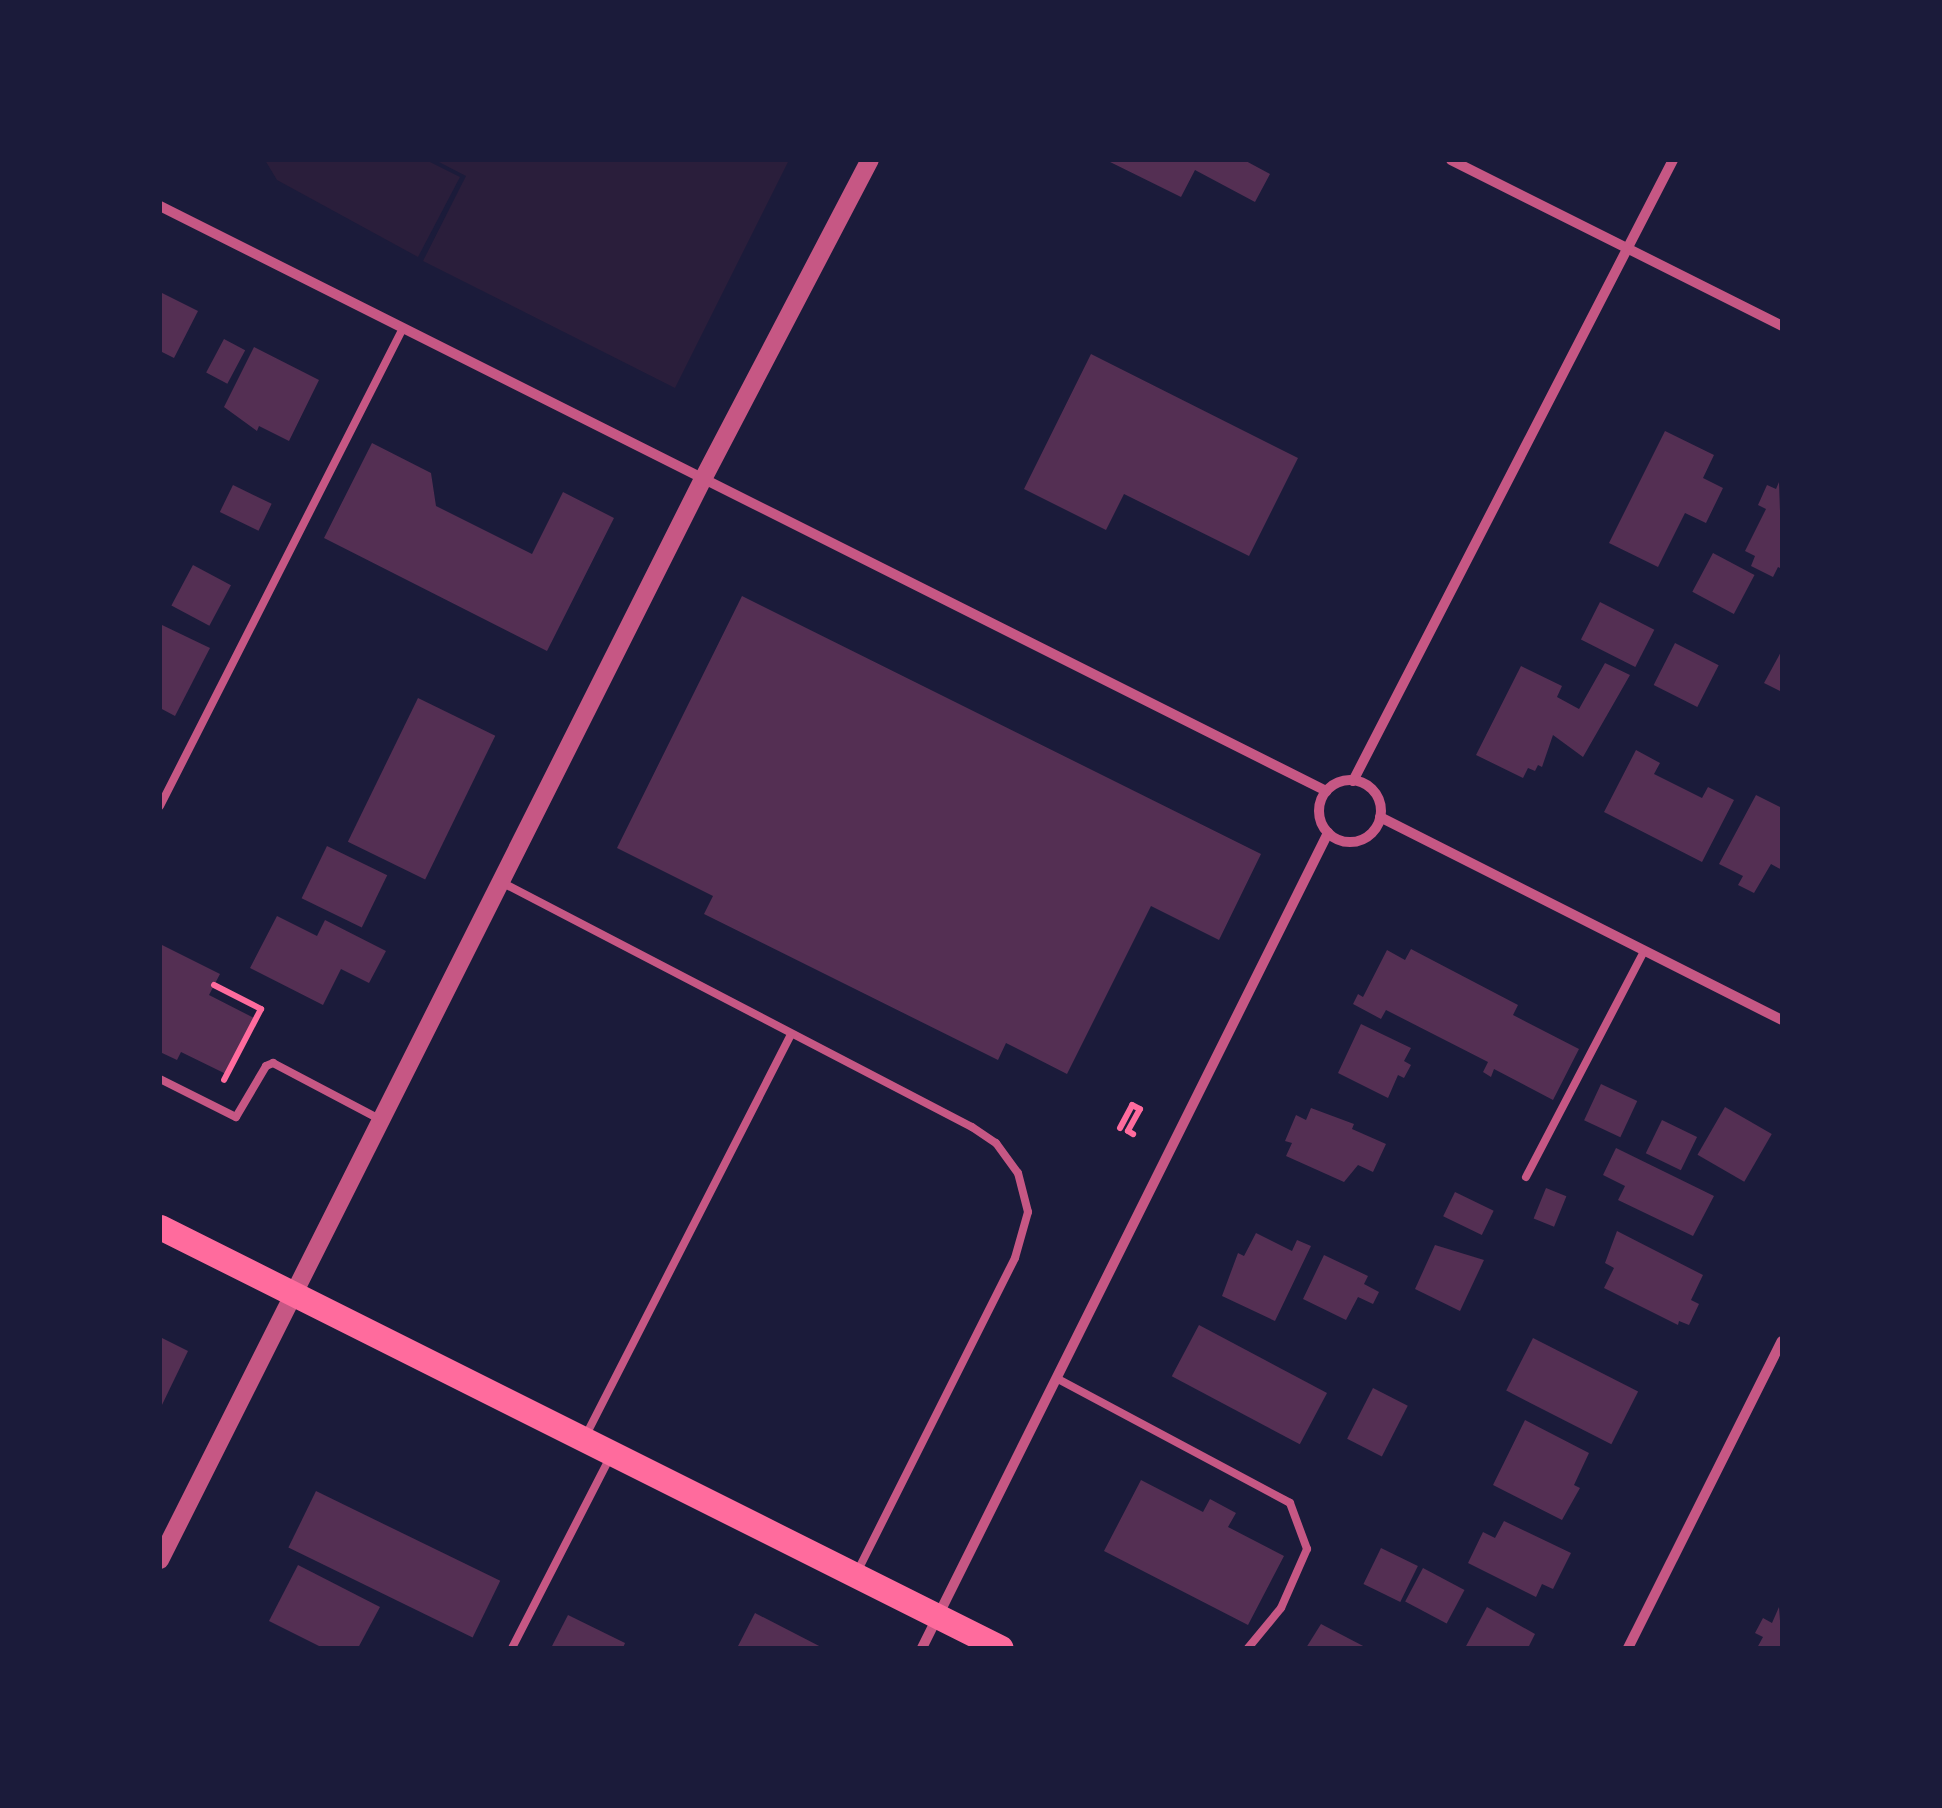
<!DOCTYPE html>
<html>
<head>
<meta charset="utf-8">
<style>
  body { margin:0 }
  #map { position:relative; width:1942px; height:1808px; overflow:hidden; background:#1b1b3a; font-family:"DejaVu Sans",sans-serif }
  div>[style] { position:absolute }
  .green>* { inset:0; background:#2a1e3b }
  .building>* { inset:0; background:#542f53; transform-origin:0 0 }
  .path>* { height:6px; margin:-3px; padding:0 3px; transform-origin:3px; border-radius:3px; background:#ff6b9d }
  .service>* { height:8px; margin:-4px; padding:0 4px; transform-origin:4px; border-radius:4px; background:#c65784 }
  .minor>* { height:10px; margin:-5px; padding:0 5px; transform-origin:5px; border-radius:5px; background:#c65784 }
  .minor>.ring { margin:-5px; padding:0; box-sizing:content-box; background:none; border:10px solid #c65784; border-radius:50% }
  .tertiary>* { height:18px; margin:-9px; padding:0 9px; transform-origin:9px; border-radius:9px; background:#c65784 }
  .primary>* { height:25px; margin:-12.5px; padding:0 12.5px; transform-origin:12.5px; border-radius:12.5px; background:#ff6b9d }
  span { translate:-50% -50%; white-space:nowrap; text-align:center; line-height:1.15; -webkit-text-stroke:8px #1b1b3a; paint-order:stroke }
  .frame { position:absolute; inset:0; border:162px solid #1b1b3a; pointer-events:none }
</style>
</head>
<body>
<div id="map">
  <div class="green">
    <i style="clip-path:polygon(265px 160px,426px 160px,460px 177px,418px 257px,277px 180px)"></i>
    <i style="clip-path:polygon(435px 160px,789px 160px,675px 388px,423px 261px,466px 176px)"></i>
  </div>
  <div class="building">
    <i style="clip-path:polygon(1106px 160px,1244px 160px,1270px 174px,1255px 202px,1195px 170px,1181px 197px)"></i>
    <i style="clip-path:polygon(160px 292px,198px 311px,174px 358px,160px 351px)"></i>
    <i style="left:224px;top:339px;width:24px;height:38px;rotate:28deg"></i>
    <i style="clip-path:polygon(254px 347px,319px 380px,289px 441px,259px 426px,257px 431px,224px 407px)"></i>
    <i style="clip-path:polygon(1091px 354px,1298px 458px,1249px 556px,1124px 494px,1106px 530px,1024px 489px)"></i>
    <i style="clip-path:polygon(1665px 431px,1714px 455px,1703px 478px,1723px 488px,1706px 523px,1685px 513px,1658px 567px,1609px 543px)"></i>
    <i style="clip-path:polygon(372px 443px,431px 473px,436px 506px,532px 554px,563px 492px,614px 518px,547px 651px,324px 538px)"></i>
    <i style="clip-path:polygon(1779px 482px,1782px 569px,1778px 567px,1773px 577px,1751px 566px,1755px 556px,1745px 551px,1766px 509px,1758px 505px,1767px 485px,1776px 489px)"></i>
    <i style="left:233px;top:485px;width:43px;height:30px;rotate:26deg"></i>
    <i style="left:1713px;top:553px;width:47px;height:44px;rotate:28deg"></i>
    <i style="left:193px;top:565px;width:43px;height:46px;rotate:28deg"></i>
    <i style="clip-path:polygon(742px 596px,1261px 854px,1219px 940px,1151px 906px,1067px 1074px,1006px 1043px,998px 1060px,704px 914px,713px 896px,617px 848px)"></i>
    <i style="left:1600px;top:602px;width:61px;height:42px;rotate:27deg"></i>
    <i style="clip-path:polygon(162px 625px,210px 648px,175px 716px,160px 708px)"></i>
    <i style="left:1675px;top:643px;width:49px;height:47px;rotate:27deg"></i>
    <i style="clip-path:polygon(1782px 650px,1782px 692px,1764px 683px)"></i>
    <i style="clip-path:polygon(1605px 663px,1630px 675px,1583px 757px,1553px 735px,1542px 767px,1538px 765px,1535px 771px,1528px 768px,1523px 778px,1476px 755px,1521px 666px,1562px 686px,1557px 697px,1579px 709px)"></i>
    <i style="left:418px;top:698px;width:86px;height:160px;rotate:26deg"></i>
    <i style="clip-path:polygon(1636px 750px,1660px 763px,1654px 774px,1702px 798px,1708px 787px,1734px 800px,1702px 862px,1604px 812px)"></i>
    <i style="clip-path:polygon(1756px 795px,1782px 808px,1782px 870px,1771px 864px,1754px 893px,1738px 885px,1743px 876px,1719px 864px)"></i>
    <i style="left:327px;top:846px;width:67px;height:58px;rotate:26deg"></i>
    <i style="clip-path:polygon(277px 916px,317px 936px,325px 920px,386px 951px,369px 983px,341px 969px,323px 1005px,250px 968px)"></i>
    <i style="clip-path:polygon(160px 944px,220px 974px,209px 995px,254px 1018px,226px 1074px,181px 1052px,177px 1060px,160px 1052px)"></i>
    <i style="clip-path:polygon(1411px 949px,1518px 1005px,1513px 1015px,1579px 1049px,1553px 1100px,1494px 1069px,1491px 1077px,1483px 1072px,1488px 1062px,1386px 1010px,1381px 1019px,1353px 1004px,1358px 994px,1363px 997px,1387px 950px,1405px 960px)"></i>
    <i style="clip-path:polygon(1361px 1024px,1411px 1048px,1404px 1061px,1411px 1065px,1404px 1078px,1398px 1075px,1388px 1098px,1338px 1073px)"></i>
    <i style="left:1601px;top:1084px;width:40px;height:40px;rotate:25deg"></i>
    <i style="left:1725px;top:1107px;width:54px;height:55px;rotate:30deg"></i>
    <i style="clip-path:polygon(1311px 1108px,1354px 1124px,1352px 1129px,1386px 1144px,1373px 1172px,1358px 1165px,1344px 1182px,1286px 1156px,1292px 1143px,1285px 1141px,1296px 1115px,1306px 1120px)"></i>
    <i style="left:1662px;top:1120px;width:39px;height:37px;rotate:26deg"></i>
    <i style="clip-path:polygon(1616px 1148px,1714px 1196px,1693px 1236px,1618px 1200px,1625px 1186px,1603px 1175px)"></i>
    <i style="left:1546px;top:1188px;width:22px;height:33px;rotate:22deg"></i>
    <i style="left:1455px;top:1192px;width:43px;height:27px;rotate:26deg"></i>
    <i style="clip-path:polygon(1617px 1231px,1703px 1275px,1691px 1300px,1699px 1304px,1689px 1325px,1679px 1321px,1678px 1325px,1604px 1288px,1614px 1268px,1605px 1263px)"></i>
    <i style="clip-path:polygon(1256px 1233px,1292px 1251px,1297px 1240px,1311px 1246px,1275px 1321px,1222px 1296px,1238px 1253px,1244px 1256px)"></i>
    <i style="clip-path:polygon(1435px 1245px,1484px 1260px,1460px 1311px,1415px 1289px)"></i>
    <i style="clip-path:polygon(1324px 1255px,1368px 1276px,1364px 1284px,1379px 1292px,1373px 1304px,1358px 1297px,1346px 1320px,1303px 1299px)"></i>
    <i style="left:1199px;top:1325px;width:145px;height:58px;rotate:28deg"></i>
    <i style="clip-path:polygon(160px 1337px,188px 1351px,160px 1409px)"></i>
    <i style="left:1533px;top:1338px;width:118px;height:59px;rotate:27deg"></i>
    <i style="left:1373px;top:1388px;width:39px;height:57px;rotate:27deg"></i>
    <i style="clip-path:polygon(1525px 1420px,1589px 1453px,1574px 1485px,1580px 1488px,1562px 1520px,1493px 1485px)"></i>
    <i style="clip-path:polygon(1141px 1480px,1203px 1512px,1210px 1499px,1236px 1513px,1228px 1527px,1284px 1556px,1248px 1625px,1104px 1551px)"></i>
    <i style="left:316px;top:1491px;width:205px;height:63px;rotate:26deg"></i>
    <i style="clip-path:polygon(1504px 1521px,1571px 1553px,1553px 1589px,1542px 1584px,1536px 1597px,1468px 1563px,1483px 1532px,1495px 1538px)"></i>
    <i style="left:1381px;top:1548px;width:41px;height:40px;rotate:26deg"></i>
    <i style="clip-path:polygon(298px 1565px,380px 1607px,358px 1648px,323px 1648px,269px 1621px)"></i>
    <i style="left:1423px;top:1568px;width:47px;height:38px;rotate:28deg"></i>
    <i style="clip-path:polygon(1487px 1607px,1535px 1634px,1528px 1648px,1465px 1648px)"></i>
    <i style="clip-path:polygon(1779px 1607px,1782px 1648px,1757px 1648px,1763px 1637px,1755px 1633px,1763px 1618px,1772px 1623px)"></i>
    <i style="clip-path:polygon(755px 1613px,823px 1648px,737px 1648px)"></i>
    <i style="clip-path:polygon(568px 1615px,625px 1643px,623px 1648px,551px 1648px)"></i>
    <i style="clip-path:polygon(1321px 1624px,1367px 1648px,1306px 1648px)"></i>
  </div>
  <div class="path">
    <i style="left:214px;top:985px;width:53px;rotate:27.1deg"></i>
    <i style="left:261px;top:1009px;width:80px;rotate:117.5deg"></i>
    <i style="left:1120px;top:1128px;width:26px;rotate:-62deg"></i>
    <i style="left:1132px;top:1105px;width:9px;rotate:27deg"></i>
    <i style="left:1140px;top:1109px;width:25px;rotate:119deg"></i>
    <i style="left:1128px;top:1131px;width:6px;rotate:31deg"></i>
  </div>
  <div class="service">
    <i style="left:160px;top:806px;width:536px;rotate:-63.05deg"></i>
    <i style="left:503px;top:883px;width:529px;rotate:27.49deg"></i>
    <i style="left:972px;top:1127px;width:29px;rotate:34deg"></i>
    <i style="left:996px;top:1143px;width:37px;rotate:54deg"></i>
    <i style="left:1018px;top:1173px;width:40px;rotate:75.6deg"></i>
    <i style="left:1028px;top:1212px;width:48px;rotate:105.8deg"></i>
    <i style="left:1015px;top:1258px;width:352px;rotate:116.7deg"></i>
    <i style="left:160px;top:1079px;width:85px;rotate:26.6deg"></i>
    <i style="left:236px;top:1117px;width:59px;rotate:-59.5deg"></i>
    <i style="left:266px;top:1066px;width:8px;rotate:-23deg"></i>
    <i style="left:273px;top:1063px;width:122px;rotate:27.8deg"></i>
    <i style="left:1526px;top:1177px;width:255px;rotate:-62.4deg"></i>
    <i style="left:1058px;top:1379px;width:263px;rotate:28.1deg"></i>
    <i style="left:1290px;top:1503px;width:49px;rotate:69.7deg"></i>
    <i style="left:1307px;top:1549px;width:64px;rotate:113.8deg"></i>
    <i style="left:1281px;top:1608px;width:52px;rotate:129.5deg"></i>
    <i style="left:586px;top:1435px;width:450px;rotate:-62.9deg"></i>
    <i style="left:512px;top:1648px;width:215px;rotate:-62.8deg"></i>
  </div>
  <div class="minor">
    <i style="left:1451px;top:160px;width:370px;rotate:26.6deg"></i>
    <i style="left:160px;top:206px;width:1305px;rotate:26.64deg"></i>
    <i class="ring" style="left:1319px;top:780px;width:52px;height:52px"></i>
    <i style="left:1353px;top:781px;width:699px;rotate:-62.74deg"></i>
    <i style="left:1380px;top:817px;width:450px;rotate:26.8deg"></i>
    <i style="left:922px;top:1648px;width:911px;rotate:-63.52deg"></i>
    <i style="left:1628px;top:1648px;width:343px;rotate:-63.4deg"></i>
  </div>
  <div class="tertiary">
    <i style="left:160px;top:1560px;width:1210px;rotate:-63.33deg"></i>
    <i style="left:703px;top:479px;width:360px;rotate:-62.4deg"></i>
  </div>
  <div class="primary">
    <i style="left:160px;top:1227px;width:940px;rotate:26.59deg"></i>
  </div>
  <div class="frame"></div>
</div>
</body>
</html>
